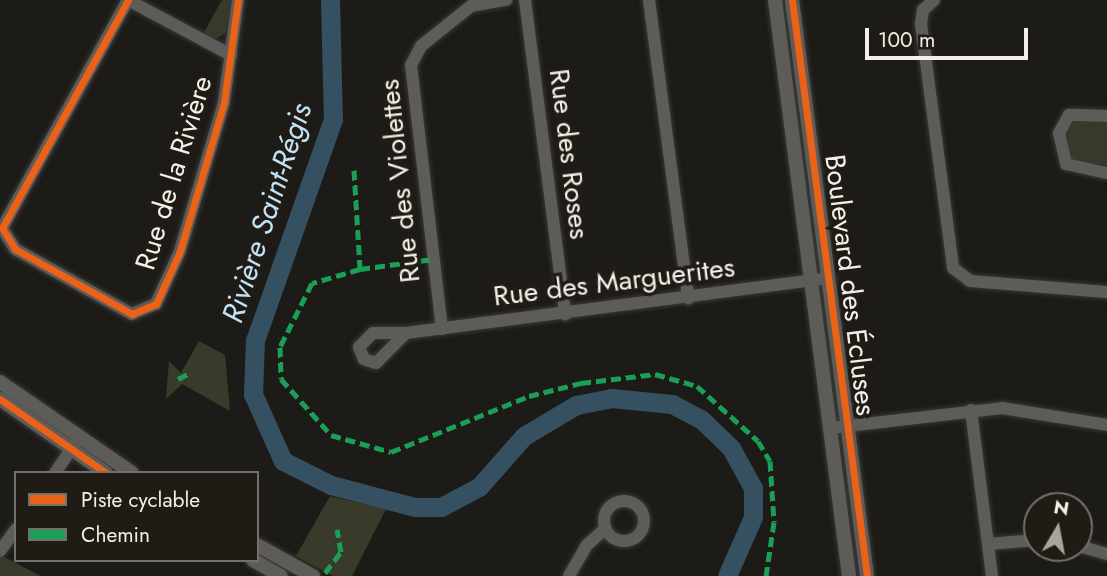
<!DOCTYPE html>
<html>
<head>
<meta charset="utf-8">
<style>
  body { margin:0 }
  #map { position:relative; width:1107px; height:576px; overflow:hidden; background:#1d1b18; font-family:Jost,sans-serif }
  div>[style] { position:absolute }
  .green>* { inset:0; background:#393a29 }
  .river>* { height:19px; margin:-9.5px; padding:0 9.5px; transform-origin:9.5px; border-radius:9.5px; background:#355161 }
  .roads { filter:drop-shadow(0 0 2px #3a3836) drop-shadow(0 0 2px #3a3836) }
  .minor>* { height:12px; margin:-6px; padding:0 6px; transform-origin:6px; border-radius:6px; background:#5d5c59 }
  .minor>.ring { margin:-6px; padding:0; box-sizing:content-box; background:none; border:12px solid #5d5c59; border-radius:50% }
  .tertiary>* { height:14px; margin:-7px; padding:0 7px; transform-origin:7px; border-radius:7px; background:#5d5c59 }
  .quiet>* { height:5px; margin-top:-2.5px; transform-origin:0; background:repeating-linear-gradient(90deg,#1a9f57 0 10px,transparent 0 15px) }
  .cycleway>* { height:7px; margin:-3.5px; padding:0 3.5px; transform-origin:3.5px; border-radius:3.5px; background:#ea6118 }
  span { translate:-50% -50%; white-space:nowrap; text-align:center; line-height:1.15; -webkit-text-stroke:7px #201c15; paint-order:stroke }
  .street-label { font-size:28px; color:#f3f0eb }
  .water-label { font-size:30px; color:#c0e2f7; font-style:italic }
  .legend { position:absolute; left:14px; top:471px; width:245px; height:91px; box-sizing:border-box; background:#201c15; border:2px solid #74716b; margin:0; padding:9px 12px; list-style:none; font-size:21px; color:#f3f0eb }
  .legend li { display:flex; align-items:center; gap:14px; height:35px }
  .legend b { width:35px; border:2px solid #74716b }
  .north { position:absolute; left:1023px; top:492px; width:70px; height:70px; box-sizing:border-box; background:#201c15; border:2px solid #74716b; border-radius:50%; rotate:10deg; font-size:19px; font-weight:700; line-height:28px; text-align:center; color:#f3f0eb }
  .north::after { content:''; display:block; margin:auto; width:24px; height:32px; background:#a8a5a1; clip-path:polygon(50% 0,100% 100%,50% 72%,0 100%) }
  .scale { position:absolute; left:865px; top:28px; width:163px; height:32px; box-sizing:border-box; border:4px solid #f3f0eb; border-top:0; padding-left:9px; font-size:21px; line-height:24px; white-space:nowrap; color:#f3f0eb; -webkit-text-stroke:5px #201c15; paint-order:stroke }
</style>
</head>
<body>
<div id="map">
  <div class="green">
    <i style="clip-path:polygon(222px 0,232px 0,226px 33px,214px 40px,203px 34px)"></i>
    <i style="clip-path:polygon(1073px 121px,1107px 122px,1107px 166px,1070px 159px,1066px 131px)"></i>
    <i style="clip-path:polygon(199px 341px,225px 355px,230px 411px,182px 384px,166px 399px,169px 361px,181px 373px)"></i>
    <i style="clip-path:polygon(330px 496px,386px 509px,352px 576px,333px 576px,296px 556px)"></i>
    <i style="clip-path:polygon(0 555px,10px 560px,41px 576px,0 576px)"></i>
  </div>
  <div class="river">
    <i style="left:330px;top:0;width:119px;rotate:88.6deg"></i>
    <i style="left:333px;top:119px;width:234px;rotate:109.4deg"></i>
    <i style="left:255px;top:340px;width:54px;rotate:92.1deg"></i>
    <i style="left:253px;top:394px;width:73px;rotate:65.9deg"></i>
    <i style="left:283px;top:461px;width:54px;rotate:26.6deg"></i>
    <i style="left:331px;top:485px;width:87px;rotate:14.7deg"></i>
    <i style="left:415px;top:507px;width:26px"></i>
    <i style="left:441px;top:507px;width:43px;rotate:-27.8deg"></i>
    <i style="left:479px;top:487px;width:68px;rotate:-48.6deg"></i>
    <i style="left:524px;top:436px;width:61px;rotate:-30.8deg"></i>
    <i style="left:576px;top:405px;width:36px;rotate:-11deg"></i>
    <i style="left:611px;top:398px;width:61px;rotate:5.6deg"></i>
    <i style="left:672px;top:404px;width:34px;rotate:28deg"></i>
    <i style="left:702px;top:420px;width:40px;rotate:44deg"></i>
    <i style="left:731px;top:448px;width:46px;rotate:61.2deg"></i>
    <i style="left:753px;top:488px;width:29px;rotate:90deg"></i>
    <i style="left:753px;top:517px;width:64px;rotate:113.8deg"></i>
  </div>
  <div class="roads">
    <div class="minor">
      <i style="left:128px;top:0;width:260px;rotate:118.9deg"></i>
      <i style="left:2px;top:228px;width:25px;rotate:58deg"></i>
      <i style="left:15px;top:249px;width:134px;rotate:29.1deg"></i>
      <i style="left:132px;top:314px;width:26px;rotate:-23deg"></i>
      <i style="left:156px;top:304px;width:58px;rotate:-65.6deg"></i>
      <i style="left:180px;top:251px;width:155px;rotate:-73.5deg"></i>
      <i style="left:224px;top:102px;width:103px;rotate:-82.2deg"></i>
      <i style="left:128px;top:0;width:117px;rotate:28.1deg"></i>
      <i style="left:525px;top:0;width:317px;rotate:82.7deg"></i>
      <i style="left:649px;top:0;width:301px;rotate:82.5deg"></i>
      <i style="left:934px;top:0;width:15px;rotate:138deg"></i>
      <i style="left:923px;top:10px;width:14px;rotate:98deg"></i>
      <i style="left:921px;top:24px;width:246px;rotate:82.5deg"></i>
      <i style="left:953px;top:268px;width:21px;rotate:37deg"></i>
      <i style="left:970px;top:281px;width:137px;rotate:4.6deg"></i>
      <i style="left:1107px;top:116px;width:38px;rotate:-178deg"></i>
      <i style="left:1069px;top:115px;width:21px;rotate:119deg"></i>
      <i style="left:1059px;top:133px;width:32px;rotate:77deg"></i>
      <i style="left:1066px;top:164px;width:42px;rotate:12.4deg"></i>
      <i style="left:442px;top:329px;width:266px;rotate:-96.7deg"></i>
      <i style="left:411px;top:65px;width:21px;rotate:-62deg"></i>
      <i style="left:421px;top:46px;width:64px;rotate:-38.7deg"></i>
      <i style="left:471px;top:6px;width:36px;rotate:-10deg"></i>
      <i style="left:373px;top:333px;width:33px"></i>
      <i style="left:406px;top:333px;width:42px;rotate:135deg"></i>
      <i style="left:376px;top:363px;width:13px;rotate:-162deg"></i>
      <i style="left:364px;top:359px;width:13px;rotate:-113deg"></i>
      <i style="left:359px;top:347px;width:20px;rotate:-45deg"></i>
      <i style="left:406px;top:333px;width:426px;rotate:-7.4deg"></i>
      <i style="left:971px;top:410px;width:167px;rotate:82.8deg"></i>
      <i style="left:830px;top:428px;width:173px;rotate:-6.6deg"></i>
      <i style="left:1002px;top:408px;width:106px;rotate:9.2deg"></i>
      <i style="left:55px;top:473px;width:37px;rotate:-56deg"></i>
      <i class="ring" style="left:604px;top:501px;width:28px;height:28px"></i>
      <i style="left:988px;top:544px;width:49px;rotate:-4.7deg"></i>
      <i style="left:1079px;top:546px;width:29px;rotate:16deg"></i>
      <i style="left:0;top:551px;width:27px;rotate:-54deg"></i>
      <i style="left:569px;top:576px;width:36px;rotate:-60deg"></i>
      <i style="left:587px;top:545px;width:25px;rotate:-42deg"></i>
    </div>
    <div class="tertiary">
      <i style="left:775px;top:0;width:581px;rotate:82.68deg"></i>
      <i style="left:792px;top:0;width:581px;rotate:82.58deg"></i>
      <i style="left:0;top:382px;width:160px;rotate:34.6deg"></i>
      <i style="left:0;top:399px;width:129px;rotate:34.9deg"></i>
      <i style="left:257px;top:545px;width:64px;rotate:29deg"></i>
      <i style="left:253px;top:560px;width:32px;rotate:30deg"></i>
    </div>
  </div>
  <div class="quiet">
    <i style="left:354px;top:170px;width:99px;rotate:86.5deg"></i>
    <i style="left:360px;top:269px;width:74px;rotate:-7.8deg"></i>
    <i style="left:360px;top:269px;width:50px;rotate:163.7deg"></i>
    <i style="left:312px;top:283px;width:72px;rotate:116.6deg"></i>
    <i style="left:280px;top:347px;width:32px;rotate:88deg"></i>
    <i style="left:281px;top:379px;width:75px;rotate:48.2deg"></i>
    <i style="left:331px;top:435px;width:62px;rotate:15.8deg"></i>
    <i style="left:391px;top:452px;width:149px;rotate:-22.1deg"></i>
    <i style="left:529px;top:396px;width:54px;rotate:-14deg"></i>
    <i style="left:581px;top:383px;width:75px;rotate:-6.9deg"></i>
    <i style="left:655px;top:374px;width:44px;rotate:15.9deg"></i>
    <i style="left:697px;top:386px;width:82px;rotate:42deg"></i>
    <i style="left:758px;top:441px;width:23px;rotate:59deg"></i>
    <i style="left:770px;top:461px;width:61px;rotate:86.2deg"></i>
    <i style="left:774px;top:522px;width:55px;rotate:98.4deg"></i>
    <i style="left:178px;top:379px;width:11px;rotate:-27deg"></i>
    <i style="left:325px;top:573px;width:26px;rotate:-53deg"></i>
    <i style="left:341px;top:552px;width:23px;rotate:-100deg"></i>
  </div>
  <div class="cycleway">
    <i style="left:128px;top:0;width:260px;rotate:118.9deg"></i>
    <i style="left:2px;top:228px;width:25px;rotate:58deg"></i>
    <i style="left:15px;top:249px;width:134px;rotate:29.1deg"></i>
    <i style="left:132px;top:314px;width:26px;rotate:-23deg"></i>
    <i style="left:156px;top:304px;width:58px;rotate:-65.6deg"></i>
    <i style="left:180px;top:251px;width:155px;rotate:-73.5deg"></i>
    <i style="left:224px;top:102px;width:103px;rotate:-82.2deg"></i>
    <i style="left:792px;top:0;width:581px;rotate:82.58deg"></i>
    <i style="left:0;top:399px;width:129px;rotate:34.9deg"></i>
  </div>
  <div class="street-label">
    <span style="left:569px;top:154px;rotate:83deg">Rue des Roses</span>
    <span style="left:174px;top:173px;rotate:-73deg">Rue de la Rivière</span>
    <span style="left:400px;top:181px;rotate:-96deg">Rue des Violettes</span>
    <span style="left:614px;top:282px;rotate:-7deg">Rue des Marguerites</span>
    <span style="left:850px;top:285px;rotate:83deg">Boulevard des Écluses</span>
  </div>
  <div class="water-label">
    <span style="left:267px;top:213px;rotate:-72deg">Rivière Saint-Régis</span>
  </div>
  <ul class="legend">
  <li><b style="height:9px;background:#ea6118"></b>Piste cyclable</li>
  <li><b style="height:9px;background:#1a9f57"></b>Chemin</li>
  </ul>
  <div class="north">N</div>
  <div class="scale">100 m</div>
</div>
</body>
</html>
